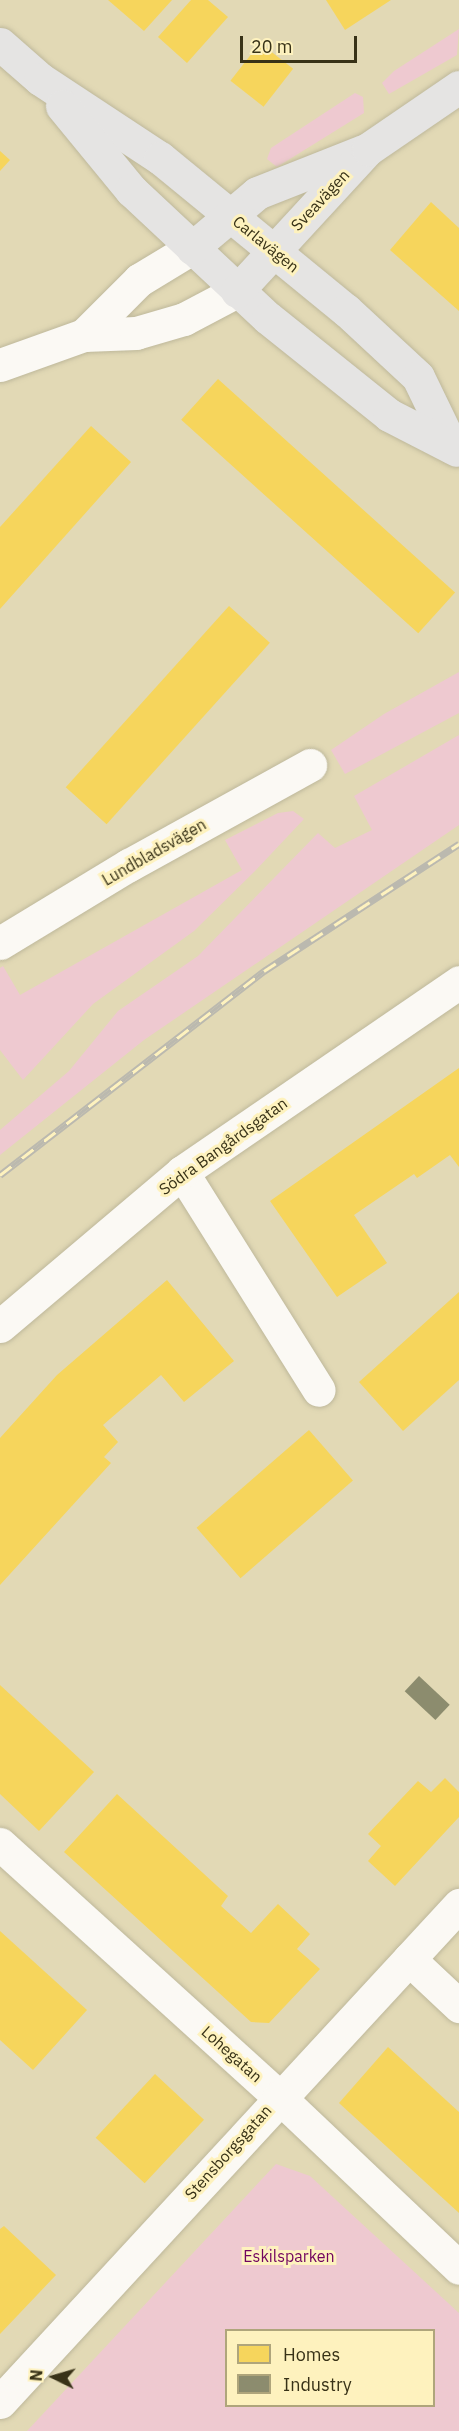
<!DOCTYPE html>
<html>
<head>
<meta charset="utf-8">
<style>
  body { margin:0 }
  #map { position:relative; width:459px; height:2431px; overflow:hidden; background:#e2d9b5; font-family:"IBM Plex Sans",sans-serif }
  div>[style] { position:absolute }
  .green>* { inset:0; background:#eec9d0 }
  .homes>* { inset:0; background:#f6d55c; transform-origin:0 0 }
  .industry>* { inset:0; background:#8c8c6e; transform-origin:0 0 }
  .roads { filter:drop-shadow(0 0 2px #beb89b) drop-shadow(0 0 2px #beb89b) }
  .minor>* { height:33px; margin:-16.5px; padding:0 16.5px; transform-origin:16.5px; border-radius:16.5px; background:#fbf9f4 }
  .major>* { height:33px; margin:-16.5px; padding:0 16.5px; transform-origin:16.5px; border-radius:16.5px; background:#e5e4e3 }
  .rail>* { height:7px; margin-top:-3.5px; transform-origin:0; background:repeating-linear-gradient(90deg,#fef2be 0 14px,#bbb9af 0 28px); box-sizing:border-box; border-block:2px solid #bbb9af }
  span { translate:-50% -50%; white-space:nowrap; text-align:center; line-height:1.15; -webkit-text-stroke:6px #fef2be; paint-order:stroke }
  .street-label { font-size:16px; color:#383217 }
  .park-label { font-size:16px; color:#71035f }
  .legend { position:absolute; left:225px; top:2329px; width:210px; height:78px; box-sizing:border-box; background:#fef2be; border:2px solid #afa57b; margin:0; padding:8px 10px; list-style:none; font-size:18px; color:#383217 }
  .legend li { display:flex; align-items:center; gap:12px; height:30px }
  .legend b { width:30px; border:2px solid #afa57b }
  .north { position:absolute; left:24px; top:2347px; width:60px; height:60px; -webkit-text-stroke:4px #fef2be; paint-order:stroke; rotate:275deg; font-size:16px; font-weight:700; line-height:24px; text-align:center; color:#383217 }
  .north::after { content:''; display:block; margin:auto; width:21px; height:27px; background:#383217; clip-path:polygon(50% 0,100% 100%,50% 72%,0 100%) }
  .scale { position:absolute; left:240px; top:36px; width:117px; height:27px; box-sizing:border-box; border:3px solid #383217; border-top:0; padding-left:8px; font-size:18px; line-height:21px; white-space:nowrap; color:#383217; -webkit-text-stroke:4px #fef2be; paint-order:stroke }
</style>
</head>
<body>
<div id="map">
  <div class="green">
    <i style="clip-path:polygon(459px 29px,457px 55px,389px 94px,382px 83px,394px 71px)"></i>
    <i style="clip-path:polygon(355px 93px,363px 97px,364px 113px,277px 167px,267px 159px,271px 148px)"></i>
    <i style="clip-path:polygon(459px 672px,459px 713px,345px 774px,331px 750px,384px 714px)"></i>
    <i style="clip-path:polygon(459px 735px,459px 825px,144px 1040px,0 1155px,0 1130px,69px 1071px,118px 1011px,198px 956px,318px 833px,335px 848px,372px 830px,354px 796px)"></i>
    <i style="clip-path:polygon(293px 811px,304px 819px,255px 871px,194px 931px,93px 1004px,23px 1080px,0 1050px,0 968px,3px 966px,20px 995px,242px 870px,225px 840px,278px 813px)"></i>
    <i style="clip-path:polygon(evenodd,276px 2164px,310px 2176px,459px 2313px,459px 2431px,27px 2431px,276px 2164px,226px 2330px,434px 2330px,434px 2406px,226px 2406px,226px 2330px)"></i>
  </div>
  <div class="homes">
    <i style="clip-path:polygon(108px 0,172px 0,144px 31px)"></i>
    <i style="clip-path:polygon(191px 0,208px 0,228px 17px,187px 63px,158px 37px)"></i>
    <i style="clip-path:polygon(326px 0,391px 0,345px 30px)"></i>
    <i style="left:260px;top:43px;width:42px;height:48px;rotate:38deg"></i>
    <i style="clip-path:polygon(0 151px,10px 160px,0 171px)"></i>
    <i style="clip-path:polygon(431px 202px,459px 228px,459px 311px,390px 250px)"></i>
    <i style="left:218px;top:379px;width:319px;height:55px;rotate:42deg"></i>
    <i style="clip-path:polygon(91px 426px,131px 462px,0 609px,0 527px)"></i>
    <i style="left:229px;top:606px;width:55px;height:244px;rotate:42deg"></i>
    <i style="clip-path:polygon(459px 1068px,459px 1167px,450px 1155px,417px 1178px,414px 1174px,354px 1215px,387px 1263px,337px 1297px,270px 1201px)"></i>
    <i style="clip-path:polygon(167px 1280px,234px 1361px,184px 1402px,161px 1375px,103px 1425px,118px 1442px,104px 1457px,111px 1463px,0 1585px,0 1438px,57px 1375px)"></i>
    <i style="clip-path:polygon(459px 1292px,459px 1380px,403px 1431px,359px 1382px)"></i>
    <i style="left:309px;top:1430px;width:67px;height:149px;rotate:49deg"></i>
    <i style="clip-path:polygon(0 1685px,94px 1772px,39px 1831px,0 1794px)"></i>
    <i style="clip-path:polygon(445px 1778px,459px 1792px,459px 1817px,395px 1886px,368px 1861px,381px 1846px,368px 1834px,418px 1781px,431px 1792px)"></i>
    <i style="clip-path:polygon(117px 1794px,228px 1896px,221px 1906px,251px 1933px,278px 1904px,310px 1934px,297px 1949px,320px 1969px,269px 2023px,251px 2022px,64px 1852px)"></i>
    <i style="clip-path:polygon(0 1931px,87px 2010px,33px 2070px,0 2040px)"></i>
    <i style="clip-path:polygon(388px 2047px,459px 2112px,459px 2213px,339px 2103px)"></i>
    <i style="left:155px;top:2074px;width:67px;height:87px;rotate:43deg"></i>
    <i style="clip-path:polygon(4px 2226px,56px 2275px,0 2334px,0 2229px)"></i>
  </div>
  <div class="industry">
    <i style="left:419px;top:1676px;width:42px;height:21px;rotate:43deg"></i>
  </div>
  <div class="roads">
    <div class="minor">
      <i style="left:84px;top:335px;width:78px;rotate:-45deg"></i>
      <i style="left:139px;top:280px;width:62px;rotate:-31.1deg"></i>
      <i style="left:0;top:365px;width:89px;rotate:-19.7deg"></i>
      <i style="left:84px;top:335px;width:52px;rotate:-2.2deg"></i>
      <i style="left:136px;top:333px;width:50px;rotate:-16.3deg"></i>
      <i style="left:184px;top:319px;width:60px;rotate:-27.8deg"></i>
      <i style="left:0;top:943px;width:151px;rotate:-31.2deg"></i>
      <i style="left:129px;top:865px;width:207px;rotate:-28.9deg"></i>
      <i style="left:182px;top:1172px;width:257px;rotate:57.9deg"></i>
      <i style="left:0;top:1326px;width:238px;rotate:-40.2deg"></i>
      <i style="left:182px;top:1172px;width:336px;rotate:-34.4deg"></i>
      <i style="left:0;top:1844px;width:377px;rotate:42.2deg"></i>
      <i style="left:279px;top:2097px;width:248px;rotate:43.5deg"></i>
      <i style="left:409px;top:1959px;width:69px;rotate:43.2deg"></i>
      <i style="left:0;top:2402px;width:677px;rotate:-47.28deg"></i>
    </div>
    <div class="major">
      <i style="left:0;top:44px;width:53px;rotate:41.2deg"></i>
      <i style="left:40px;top:79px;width:144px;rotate:33.4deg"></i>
      <i style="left:160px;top:158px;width:240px;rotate:39.3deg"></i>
      <i style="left:346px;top:310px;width:98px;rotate:42.9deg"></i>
      <i style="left:418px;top:377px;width:78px;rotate:64.1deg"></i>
      <i style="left:62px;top:106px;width:109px;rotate:50.6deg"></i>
      <i style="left:131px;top:190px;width:187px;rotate:43.1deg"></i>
      <i style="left:268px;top:318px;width:155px;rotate:38.7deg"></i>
      <i style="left:389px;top:415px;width:76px;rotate:27.2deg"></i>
      <i style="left:192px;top:248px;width:85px;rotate:-40.2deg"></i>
      <i style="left:257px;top:193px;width:114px;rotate:-21.6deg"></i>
      <i style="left:237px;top:291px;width:193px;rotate:-47.3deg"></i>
      <i style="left:368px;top:149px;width:110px;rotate:-34.3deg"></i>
    </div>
  </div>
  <div class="rail">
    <i style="left:0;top:1175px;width:334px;rotate:-37.7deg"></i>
    <i style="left:264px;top:971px;width:233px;rotate:-33.1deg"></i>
  </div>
  <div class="street-label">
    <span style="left:320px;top:200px;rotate:-47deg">Sveavägen</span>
    <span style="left:266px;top:244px;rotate:39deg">Carlavägen</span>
    <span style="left:154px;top:852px;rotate:-30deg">Lundbladsvägen</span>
    <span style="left:223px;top:1146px;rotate:-36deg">Södra Bangårdsgatan</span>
    <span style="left:232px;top:2054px;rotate:42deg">Lohegatan</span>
    <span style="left:228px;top:2152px;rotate:-48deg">Stensborgsgatan</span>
  </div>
  <div class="park-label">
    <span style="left:289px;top:2256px">Eskilsparken</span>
  </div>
  <ul class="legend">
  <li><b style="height:16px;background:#f6d55c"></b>Homes</li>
  <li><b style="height:16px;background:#8c8c6e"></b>Industry</li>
  </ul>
  <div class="north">N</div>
  <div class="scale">20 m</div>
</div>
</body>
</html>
